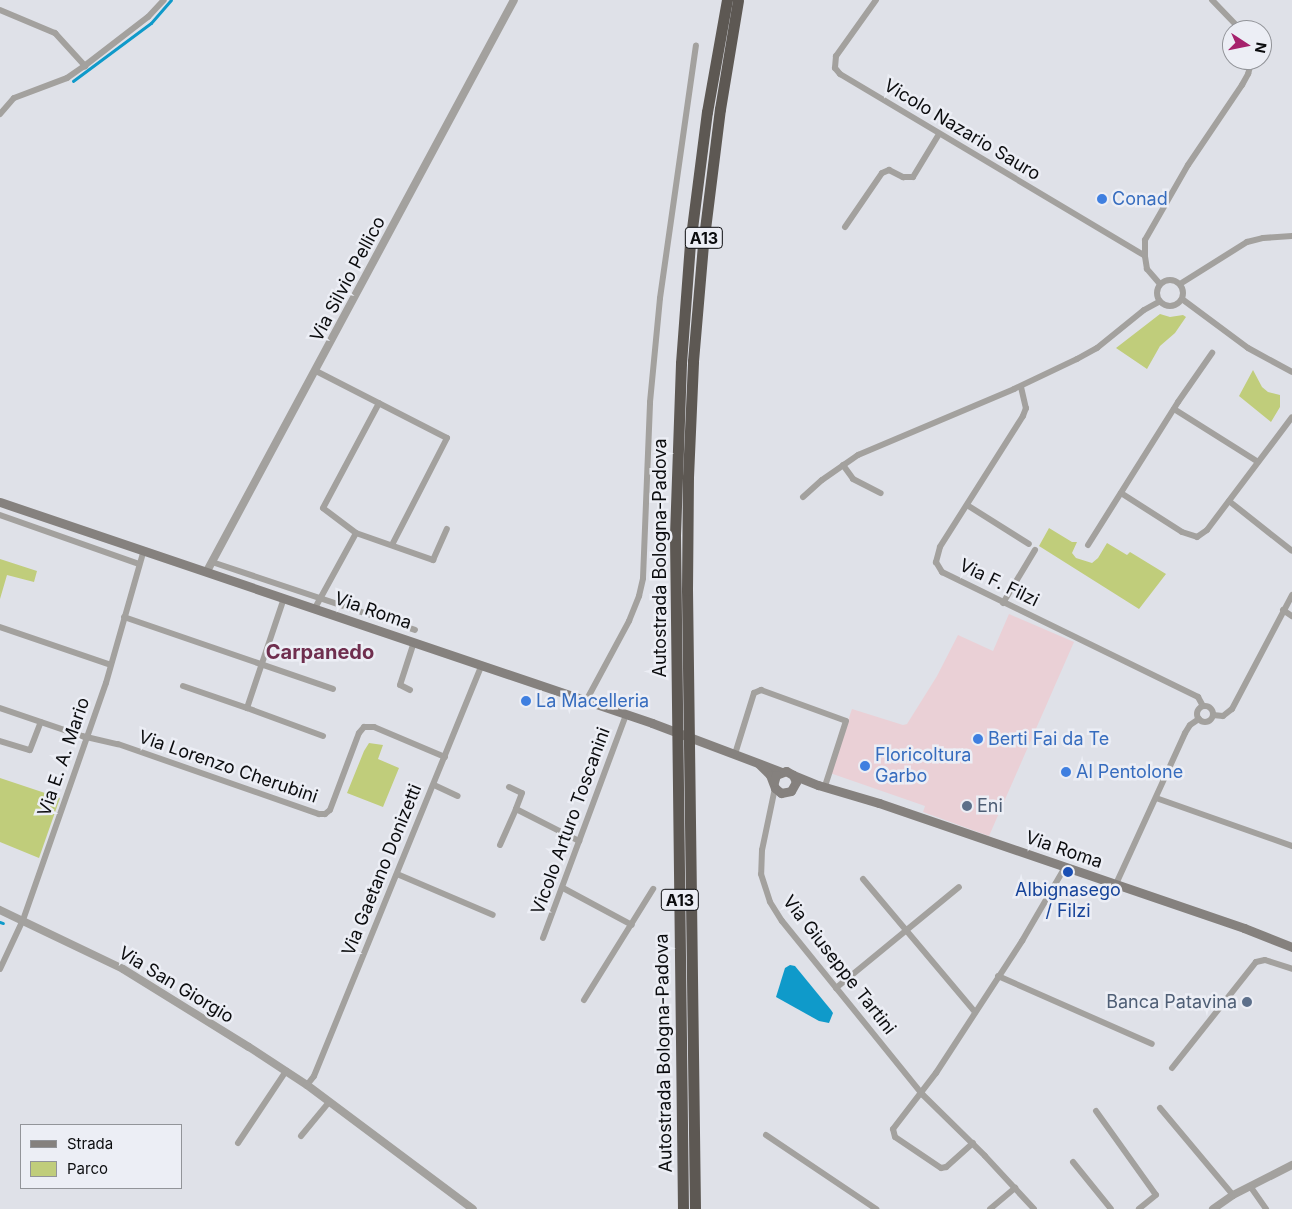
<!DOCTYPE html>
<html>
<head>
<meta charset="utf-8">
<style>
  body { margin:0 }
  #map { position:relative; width:1292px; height:1209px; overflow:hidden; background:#dfe1e8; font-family:Inter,sans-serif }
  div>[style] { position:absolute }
  .commercial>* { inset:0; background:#ead0d6 }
  .green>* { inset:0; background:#c0cd7b }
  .water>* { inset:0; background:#0f9aca }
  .stream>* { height:2.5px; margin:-1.25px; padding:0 1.25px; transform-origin:1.25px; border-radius:1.25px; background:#0f9aca }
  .minor>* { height:6px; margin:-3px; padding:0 3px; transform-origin:3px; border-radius:3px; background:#a3a19e }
  .minor>.ring { margin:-3px; padding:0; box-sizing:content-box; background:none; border:6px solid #a3a19e; border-radius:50% }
  .tertiary>* { height:8px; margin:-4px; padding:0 4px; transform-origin:4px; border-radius:4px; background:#a3a19e }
  .secondary>* { height:9px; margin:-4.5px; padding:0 4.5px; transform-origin:4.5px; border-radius:4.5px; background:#85817e }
  .motorway>* { height:11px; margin:-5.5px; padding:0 5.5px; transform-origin:5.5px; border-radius:5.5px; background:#5d5853 }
  .dots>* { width:14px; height:14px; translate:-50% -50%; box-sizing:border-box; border:2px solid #eceef5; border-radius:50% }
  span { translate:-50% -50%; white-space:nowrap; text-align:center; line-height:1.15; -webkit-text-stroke:5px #eceef5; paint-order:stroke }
  .shield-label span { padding:1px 4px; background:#eceef5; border:1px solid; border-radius:4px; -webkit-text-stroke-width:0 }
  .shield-label { font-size:16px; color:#0b0c0e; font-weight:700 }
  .street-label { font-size:18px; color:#0b0c0e }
  .shop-label { font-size:18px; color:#366cbe }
  .left { translate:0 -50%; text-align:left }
  .service-label { font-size:18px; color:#4e5e75 }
  .right { translate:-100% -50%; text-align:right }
  .transit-label { font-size:18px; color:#164399 }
  .quarter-label { font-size:20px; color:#6f2e4e; font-weight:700 }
  .legend { position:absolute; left:20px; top:1124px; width:162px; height:65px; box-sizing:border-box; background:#eceef5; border:1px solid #929499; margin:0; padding:6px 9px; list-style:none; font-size:15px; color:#0b0c0e }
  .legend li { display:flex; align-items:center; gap:10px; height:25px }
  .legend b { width:25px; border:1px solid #929499 }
  .north { position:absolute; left:1222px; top:20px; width:50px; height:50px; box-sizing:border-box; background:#eceef5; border:1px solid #929499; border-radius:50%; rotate:101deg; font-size:14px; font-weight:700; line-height:20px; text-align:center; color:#0b0c0e }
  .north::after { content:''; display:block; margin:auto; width:18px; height:22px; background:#a6216c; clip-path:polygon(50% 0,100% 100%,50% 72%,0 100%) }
</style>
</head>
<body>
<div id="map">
  <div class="commercial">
    <i style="clip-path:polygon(1009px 614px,1074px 642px,989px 836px,923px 812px,925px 806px,830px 773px,852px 709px,903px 725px,907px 724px,937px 676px,958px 635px,993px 651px)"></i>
  </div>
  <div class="green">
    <i style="clip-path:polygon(1160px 314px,1170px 317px,1183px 315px,1186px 317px,1175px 333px,1160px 346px,1147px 369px,1116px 348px)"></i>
    <i style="clip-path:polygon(1253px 370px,1262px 387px,1268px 392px,1280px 395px,1280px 407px,1271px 422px,1239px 396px)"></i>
    <i style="clip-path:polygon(1049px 528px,1072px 542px,1077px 542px,1072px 553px,1076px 558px,1092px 563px,1098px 558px,1107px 543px,1127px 555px,1130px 552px,1166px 574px,1139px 609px,1039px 546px)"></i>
    <i style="clip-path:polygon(0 559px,37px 571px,34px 582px,7px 575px,0 599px)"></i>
    <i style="clip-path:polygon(369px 743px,383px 745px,378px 759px,399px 768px,383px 807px,347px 793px,364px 751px)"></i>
    <i style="clip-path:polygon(0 778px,60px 798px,39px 858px,0 842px)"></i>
  </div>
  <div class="water">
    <i style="clip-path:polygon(790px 965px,795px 966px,831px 1010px,833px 1013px,829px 1023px,819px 1021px,776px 997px,785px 968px)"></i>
  </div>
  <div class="stream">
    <i style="left:73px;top:81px;width:97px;rotate:-36.6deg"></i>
    <i style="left:151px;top:23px;width:30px;rotate:-49deg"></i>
    <i style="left:0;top:922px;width:3px;rotate:18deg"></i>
  </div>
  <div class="minor">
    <i style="left:876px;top:0;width:69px;rotate:125.5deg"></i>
    <i style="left:836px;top:56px;width:12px;rotate:95deg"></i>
    <i style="left:835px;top:68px;width:8px;rotate:50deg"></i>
    <i style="left:840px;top:74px;width:355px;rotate:30.8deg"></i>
    <i style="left:1212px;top:0;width:42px;rotate:46deg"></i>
    <i style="left:0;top:10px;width:60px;rotate:22.7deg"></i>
    <i style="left:55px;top:33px;width:45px;rotate:47.7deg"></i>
    <i style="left:0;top:114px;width:21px;rotate:-49deg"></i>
    <i style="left:14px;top:98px;width:57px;rotate:-20.7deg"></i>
    <i style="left:67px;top:78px;width:19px;rotate:-35deg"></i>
    <i style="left:83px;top:67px;width:82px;rotate:-37.6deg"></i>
    <i style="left:148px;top:17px;width:23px;rotate:-47deg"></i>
    <i style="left:845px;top:227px;width:65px;rotate:-55.6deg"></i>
    <i style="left:882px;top:173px;width:8px;rotate:-23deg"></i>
    <i style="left:889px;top:170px;width:16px;rotate:27deg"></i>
    <i style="left:903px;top:177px;width:10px"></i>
    <i style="left:913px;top:177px;width:50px;rotate:-58.8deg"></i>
    <i class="ring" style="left:1157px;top:280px;width:20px;height:20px"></i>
    <i style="left:1160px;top:284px;width:20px;rotate:-131deg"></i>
    <i style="left:1147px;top:269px;width:13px;rotate:-99deg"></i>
    <i style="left:1145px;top:256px;width:16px;rotate:-90deg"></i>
    <i style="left:1145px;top:240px;width:86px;rotate:-60.2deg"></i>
    <i style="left:1188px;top:165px;width:97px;rotate:-56deg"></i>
    <i style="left:1242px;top:85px;width:13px;rotate:-61deg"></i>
    <i style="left:1248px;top:74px;width:15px;rotate:-74deg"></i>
    <i style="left:1180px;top:284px;width:79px;rotate:-32.1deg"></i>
    <i style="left:1247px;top:242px;width:16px;rotate:-14deg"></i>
    <i style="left:1263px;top:238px;width:29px;rotate:-4deg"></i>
    <i style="left:1182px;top:299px;width:82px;rotate:36.6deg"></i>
    <i style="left:1248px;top:348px;width:50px;rotate:28.6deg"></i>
    <i style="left:316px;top:371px;width:147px;rotate:27.1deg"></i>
    <i style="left:447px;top:438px;width:120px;rotate:117.2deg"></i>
    <i style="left:1021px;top:387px;width:22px;rotate:77deg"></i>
    <i style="left:1026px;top:408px;width:9px;rotate:111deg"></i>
    <i style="left:1023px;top:416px;width:155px;rotate:122.4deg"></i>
    <i style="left:940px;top:547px;width:16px;rotate:105deg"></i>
    <i style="left:936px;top:562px;width:12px;rotate:59deg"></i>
    <i style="left:942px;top:572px;width:285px;rotate:26deg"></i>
    <i style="left:1198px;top:697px;width:10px;rotate:61deg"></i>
    <i style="left:1174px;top:409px;width:99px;rotate:32.2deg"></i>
    <i style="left:843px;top:465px;width:17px;rotate:54deg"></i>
    <i style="left:853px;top:479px;width:31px;rotate:27deg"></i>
    <i style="left:1121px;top:493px;width:72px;rotate:32.6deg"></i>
    <i style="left:1182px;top:532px;width:16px;rotate:18deg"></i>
    <i style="left:1197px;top:537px;width:12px;rotate:-35deg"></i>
    <i style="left:1207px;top:530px;width:141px;rotate:-53deg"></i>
    <i style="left:803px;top:497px;width:25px;rotate:-42deg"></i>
    <i style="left:822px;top:480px;width:44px;rotate:-34.8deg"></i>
    <i style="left:858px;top:455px;width:169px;rotate:-22.9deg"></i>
    <i style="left:1014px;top:389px;width:70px;rotate:-25.5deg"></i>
    <i style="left:1077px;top:359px;width:23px;rotate:-29deg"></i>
    <i style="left:1097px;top:348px;width:60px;rotate:-39deg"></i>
    <i style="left:1144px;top:310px;width:18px;rotate:-29deg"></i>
    <i style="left:1229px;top:501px;width:80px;rotate:38.4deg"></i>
    <i style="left:967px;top:505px;width:73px;rotate:32.2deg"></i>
    <i style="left:0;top:515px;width:147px;rotate:19.4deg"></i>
    <i style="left:356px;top:533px;width:82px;rotate:19.3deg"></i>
    <i style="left:433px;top:560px;width:34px;rotate:-66deg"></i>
    <i style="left:1088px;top:545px;width:169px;rotate:-57.8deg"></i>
    <i style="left:1178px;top:402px;width:60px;rotate:-55.2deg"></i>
    <i style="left:212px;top:562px;width:214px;rotate:18.5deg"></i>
    <i style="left:284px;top:598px;width:116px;rotate:108.6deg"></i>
    <i style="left:247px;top:708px;width:81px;rotate:20.2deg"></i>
    <i style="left:1003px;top:603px;width:62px;rotate:-58.9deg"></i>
    <i style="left:315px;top:608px;width:85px;rotate:-61.3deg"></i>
    <i style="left:356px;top:533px;width:41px;rotate:-142.9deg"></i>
    <i style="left:323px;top:508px;width:119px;rotate:-61.9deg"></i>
    <i style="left:1283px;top:610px;width:11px;rotate:34deg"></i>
    <i style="left:124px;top:617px;width:221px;rotate:19deg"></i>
    <i style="left:0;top:627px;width:117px;rotate:18.9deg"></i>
    <i style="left:183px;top:686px;width:68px;rotate:19deg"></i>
    <i style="left:410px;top:690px;width:11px;rotate:-153deg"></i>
    <i style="left:400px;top:685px;width:45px;rotate:-72deg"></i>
    <i style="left:586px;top:701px;width:91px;rotate:-61.7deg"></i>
    <i style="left:629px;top:621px;width:27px;rotate:-68deg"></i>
    <i style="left:639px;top:596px;width:18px;rotate:-77deg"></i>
    <i style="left:643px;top:578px;width:176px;rotate:-87.7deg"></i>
    <i style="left:650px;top:402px;width:104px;rotate:-84.5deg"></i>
    <i style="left:660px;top:298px;width:255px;rotate:-81.9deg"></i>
    <i class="ring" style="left:1197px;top:706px;width:10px;height:10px"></i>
    <i style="left:0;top:708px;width:87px;rotate:18.9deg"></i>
    <i style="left:82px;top:736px;width:37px;rotate:13deg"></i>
    <i style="left:118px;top:744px;width:213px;rotate:19.2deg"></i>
    <i style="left:319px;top:814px;width:6px"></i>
    <i style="left:325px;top:814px;width:6px;rotate:-39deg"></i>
    <i style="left:330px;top:810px;width:82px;rotate:-69.4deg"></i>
    <i style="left:359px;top:733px;width:8px;rotate:-50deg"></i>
    <i style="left:364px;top:727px;width:10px"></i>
    <i style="left:374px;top:727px;width:77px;rotate:22.9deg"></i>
    <i style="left:1213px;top:715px;width:10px;rotate:6deg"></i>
    <i style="left:1223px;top:716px;width:11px;rotate:-38deg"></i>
    <i style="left:1232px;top:709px;width:129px;rotate:-62.2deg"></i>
    <i style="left:0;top:741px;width:31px;rotate:17deg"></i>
    <i style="left:30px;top:750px;width:30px;rotate:-69deg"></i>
    <i style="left:735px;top:754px;width:64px;rotate:-72.7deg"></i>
    <i style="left:754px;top:693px;width:8px;rotate:-23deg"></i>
    <i style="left:761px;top:690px;width:90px;rotate:20deg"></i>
    <i style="left:846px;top:721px;width:68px;rotate:107.9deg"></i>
    <i style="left:434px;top:785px;width:26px;rotate:25deg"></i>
    <i style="left:509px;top:787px;width:14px;rotate:25deg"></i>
    <i style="left:522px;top:793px;width:17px;rotate:111deg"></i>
    <i style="left:775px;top:788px;width:63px;rotate:101.8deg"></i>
    <i style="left:762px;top:850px;width:24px;rotate:92deg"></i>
    <i style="left:761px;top:874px;width:29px;rotate:72deg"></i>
    <i style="left:770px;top:902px;width:22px;rotate:58deg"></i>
    <i style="left:782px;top:921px;width:223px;rotate:51deg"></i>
    <i style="left:922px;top:1094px;width:88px;rotate:44.5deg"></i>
    <i style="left:985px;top:1156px;width:72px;rotate:47.2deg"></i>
    <i style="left:1156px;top:798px;width:144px;rotate:19.4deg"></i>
    <i style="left:500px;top:845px;width:39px;rotate:-66deg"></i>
    <i style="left:516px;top:809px;width:71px;rotate:26.9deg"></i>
    <i style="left:397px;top:874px;width:104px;rotate:23.1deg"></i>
    <i style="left:863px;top:879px;width:174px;rotate:49.9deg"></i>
    <i style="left:1116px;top:884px;width:166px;rotate:-65.4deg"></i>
    <i style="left:1185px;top:733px;width:9px;rotate:-58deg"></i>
    <i style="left:1190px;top:725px;width:11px;rotate:-34deg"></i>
    <i style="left:563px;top:888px;width:78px;rotate:28.2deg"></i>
    <i style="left:543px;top:938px;width:238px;rotate:-69.6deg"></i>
    <i style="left:0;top:969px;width:54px;rotate:-64.9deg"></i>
    <i style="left:23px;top:920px;width:251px;rotate:-70.7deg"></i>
    <i style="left:106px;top:683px;width:138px;rotate:-74.1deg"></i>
    <i style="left:998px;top:976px;width:168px;rotate:23.8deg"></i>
    <i style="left:836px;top:988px;width:159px;rotate:-39.4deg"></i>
    <i style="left:584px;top:1000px;width:131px;rotate:-58.1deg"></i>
    <i style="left:1172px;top:1068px;width:135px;rotate:-51.6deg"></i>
    <i style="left:1256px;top:962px;width:9px;rotate:-13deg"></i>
    <i style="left:1265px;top:960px;width:28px;rotate:18deg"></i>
    <i style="left:307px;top:1085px;width:11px;rotate:-52deg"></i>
    <i style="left:314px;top:1076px;width:444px;rotate:-67.8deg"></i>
    <i style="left:1160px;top:1108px;width:114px;rotate:50deg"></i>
    <i style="left:1096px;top:1111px;width:103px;rotate:54.5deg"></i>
    <i style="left:1156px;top:1195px;width:22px;rotate:141deg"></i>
    <i style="left:766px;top:1135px;width:133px;rotate:33.9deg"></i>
    <i style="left:301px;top:1136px;width:44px;rotate:-50.5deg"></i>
    <i style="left:238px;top:1143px;width:87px;rotate:-56.3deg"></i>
    <i style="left:973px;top:1143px;width:36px;rotate:138deg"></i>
    <i style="left:946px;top:1167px;width:5px;rotate:169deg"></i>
    <i style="left:941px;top:1168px;width:55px;rotate:-146deg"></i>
    <i style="left:895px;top:1137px;width:8px;rotate:-104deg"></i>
    <i style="left:893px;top:1129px;width:71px;rotate:-52.5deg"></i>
    <i style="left:936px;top:1073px;width:158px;rotate:-56.9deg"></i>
    <i style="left:1022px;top:941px;width:86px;rotate:-59.8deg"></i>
    <i style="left:1073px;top:1162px;width:60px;rotate:51deg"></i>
    <i style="left:1250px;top:1186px;width:28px;rotate:55deg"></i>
    <i style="left:990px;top:1209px;width:33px;rotate:-40deg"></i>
  </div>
  <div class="tertiary">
    <i style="left:207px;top:571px;width:648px;rotate:-61.74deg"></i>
    <i style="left:0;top:910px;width:136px;rotate:25.6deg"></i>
    <i style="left:123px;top:969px;width:148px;rotate:31.8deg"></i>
    <i style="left:249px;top:1047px;width:69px;rotate:33.2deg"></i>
    <i style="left:307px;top:1085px;width:207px;rotate:36.8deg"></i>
    <i style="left:1213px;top:1209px;width:24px;rotate:-35deg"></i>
    <i style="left:1233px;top:1195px;width:66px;rotate:-27deg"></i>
  </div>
  <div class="secondary">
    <i style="left:0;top:502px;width:688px;rotate:18.72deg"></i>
    <i style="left:652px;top:723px;width:139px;rotate:20.7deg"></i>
    <i style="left:759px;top:764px;width:16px;rotate:45deg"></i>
    <i style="left:770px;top:775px;width:14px;rotate:69deg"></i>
    <i style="left:775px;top:788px;width:8px;rotate:40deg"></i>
    <i style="left:781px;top:793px;width:10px;rotate:-11deg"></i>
    <i style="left:791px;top:791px;width:10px;rotate:-61deg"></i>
    <i style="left:796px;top:782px;width:8px;rotate:-113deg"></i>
    <i style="left:793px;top:775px;width:8px;rotate:-150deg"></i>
    <i style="left:786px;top:771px;width:11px;rotate:158deg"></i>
    <i style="left:776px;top:775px;width:7px;rotate:106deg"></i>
    <i style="left:793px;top:775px;width:27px;rotate:22deg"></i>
    <i style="left:818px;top:785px;width:64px;rotate:16.4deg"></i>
    <i style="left:879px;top:803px;width:386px;rotate:18.9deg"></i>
    <i style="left:1244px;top:928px;width:52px;rotate:21.6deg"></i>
  </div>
  <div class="motorway">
    <i style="left:683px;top:1209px;width:674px;rotate:-90.68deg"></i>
    <i style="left:675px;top:535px;width:172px;rotate:-88deg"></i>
    <i style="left:681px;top:363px;width:119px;rotate:-85.7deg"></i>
    <i style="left:690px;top:244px;width:133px;rotate:-82.7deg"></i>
    <i style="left:707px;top:112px;width:114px;rotate:-79.9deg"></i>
    <i style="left:695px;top:1209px;width:619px;rotate:-90.74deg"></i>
    <i style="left:687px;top:590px;width:113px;rotate:-89.5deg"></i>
    <i style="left:688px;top:477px;width:116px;rotate:-87.5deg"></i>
    <i style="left:693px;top:361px;width:116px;rotate:-85.1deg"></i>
    <i style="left:703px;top:245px;width:137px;rotate:-82.9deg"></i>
    <i style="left:720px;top:109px;width:110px;rotate:-80.6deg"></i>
  </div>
  <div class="dots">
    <i style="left:1102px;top:199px;background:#3f7fe0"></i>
    <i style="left:526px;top:701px;background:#3f7fe0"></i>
    <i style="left:978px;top:739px;background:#3f7fe0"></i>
    <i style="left:865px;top:766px;background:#3f7fe0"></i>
    <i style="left:1066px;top:772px;background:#3f7fe0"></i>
    <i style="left:967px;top:806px;background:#5c6f8a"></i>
    <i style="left:1068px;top:872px;background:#1a4fb4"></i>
    <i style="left:1247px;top:1002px;background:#5c6f8a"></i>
  </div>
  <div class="shield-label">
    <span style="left:704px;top:238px">A13</span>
    <span style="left:680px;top:900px">A13</span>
  </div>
  <div class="street-label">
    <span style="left:962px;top:130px;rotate:31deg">Vicolo Nazario Sauro</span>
    <span style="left:348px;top:279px;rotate:-62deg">Via Silvio Pellico</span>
    <span style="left:660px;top:558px;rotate:-90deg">Autostrada Bologna-Padova</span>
    <span style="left:999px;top:583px;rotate:26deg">Via F. Filzi</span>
    <span style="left:373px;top:611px;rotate:19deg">Via Roma</span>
    <span style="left:64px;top:757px;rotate:-71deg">Via E. A. Mario</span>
    <span style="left:228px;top:767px;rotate:19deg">Via Lorenzo Cherubini</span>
    <span style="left:571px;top:821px;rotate:-70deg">Vicolo Arturo Toscanini</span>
    <span style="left:1064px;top:850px;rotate:19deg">Via Roma</span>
    <span style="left:382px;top:870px;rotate:-68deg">Via Gaetano Donizetti</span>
    <span style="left:839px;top:965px;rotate:52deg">Via Giuseppe Tartini</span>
    <span style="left:176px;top:985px;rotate:31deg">Via San Giorgio</span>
    <span style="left:664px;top:1053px;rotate:-91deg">Autostrada Bologna-Padova</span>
  </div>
  <div class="shop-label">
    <span class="left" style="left:1112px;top:199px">Conad</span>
    <span class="left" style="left:536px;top:701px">La Macelleria</span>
    <span class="left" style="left:988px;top:739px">Berti Fai da Te</span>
    <span class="left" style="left:875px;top:766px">Floricoltura<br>Garbo</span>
    <span class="left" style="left:1076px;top:772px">Al Pentolone</span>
  </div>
  <div class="service-label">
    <span class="left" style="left:977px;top:806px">Eni</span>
    <span class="right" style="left:1237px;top:1002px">Banca Patavina</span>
  </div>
  <div class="transit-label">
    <span style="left:1068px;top:901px">Albignasego<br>/ Filzi</span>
  </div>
  <div class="quarter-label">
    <span style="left:320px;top:652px">Carpanedo</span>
  </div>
  <ul class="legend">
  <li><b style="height:6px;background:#85817e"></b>Strada</li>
  <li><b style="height:14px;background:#c0cd7b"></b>Parco</li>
  </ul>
  <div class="north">N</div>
</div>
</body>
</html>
